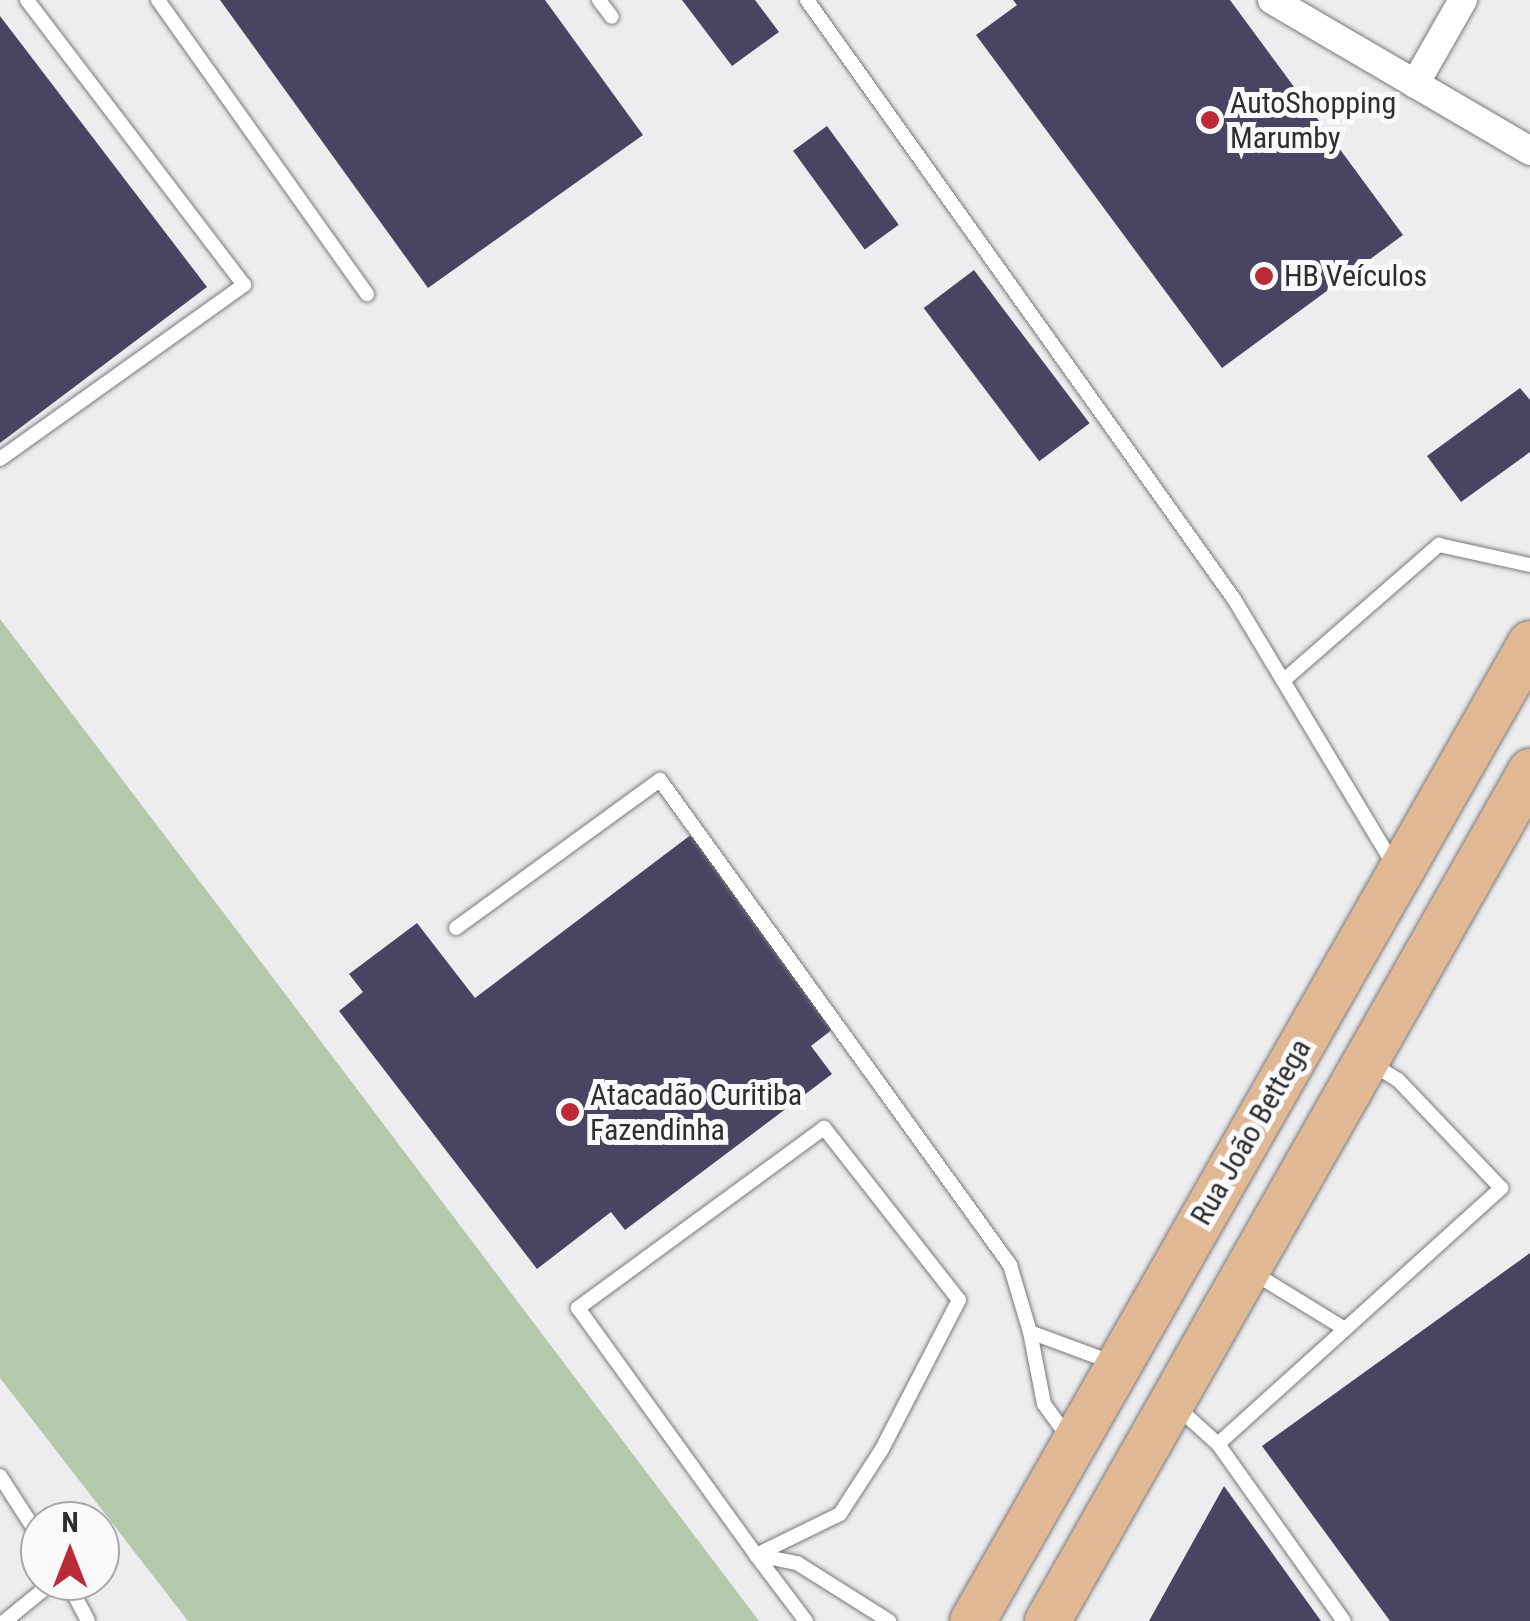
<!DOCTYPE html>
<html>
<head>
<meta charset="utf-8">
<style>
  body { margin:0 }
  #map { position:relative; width:1530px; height:1621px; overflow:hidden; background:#ededef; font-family:"Roboto Condensed",sans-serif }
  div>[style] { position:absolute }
  .green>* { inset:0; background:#b4c9ac }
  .building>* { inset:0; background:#474561; transform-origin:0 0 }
  .roads { filter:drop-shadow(0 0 2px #79797b) drop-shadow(0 0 2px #79797b) }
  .service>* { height:14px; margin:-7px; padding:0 7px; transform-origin:7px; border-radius:7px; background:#fff }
  .minor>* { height:28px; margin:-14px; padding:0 14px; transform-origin:14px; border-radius:14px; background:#fff }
  .primary>* { height:45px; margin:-22.5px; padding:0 22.5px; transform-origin:22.5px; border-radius:22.5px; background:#e0b894 }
  .dots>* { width:28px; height:28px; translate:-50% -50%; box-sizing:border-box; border:5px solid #fafafc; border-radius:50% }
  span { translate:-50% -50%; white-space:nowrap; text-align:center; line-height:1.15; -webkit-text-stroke:10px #fafafc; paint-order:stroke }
  .poi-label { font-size:30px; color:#2e2e2f }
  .left { translate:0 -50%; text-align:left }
  .street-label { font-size:30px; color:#2e2e2f }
  .north { position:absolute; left:20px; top:1501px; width:100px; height:100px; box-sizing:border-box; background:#fafafc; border:2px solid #a8a8aa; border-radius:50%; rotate:0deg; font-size:28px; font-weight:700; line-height:40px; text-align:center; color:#2e2e2f }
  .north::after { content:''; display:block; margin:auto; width:35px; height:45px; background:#bb2a36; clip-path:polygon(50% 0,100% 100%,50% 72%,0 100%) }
</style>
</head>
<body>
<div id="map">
  <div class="green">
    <i style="clip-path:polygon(0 619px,267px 970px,759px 1621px,188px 1621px,0 1378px)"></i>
  </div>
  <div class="building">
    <i style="clip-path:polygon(220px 0,545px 0,643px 135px,428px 288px)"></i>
    <i style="clip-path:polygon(682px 0,755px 0,779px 32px,732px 66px)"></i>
    <i style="clip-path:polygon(1013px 0,1230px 0,1403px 235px,1222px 368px,976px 35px,1017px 5px)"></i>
    <i style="clip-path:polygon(0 16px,207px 287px,0 443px)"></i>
    <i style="left:827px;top:126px;width:122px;height:42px;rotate:54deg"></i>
    <i style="left:974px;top:270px;width:192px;height:63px;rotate:53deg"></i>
    <i style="clip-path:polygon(1520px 388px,1530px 400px,1530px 452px,1461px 502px,1427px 456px)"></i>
    <i style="clip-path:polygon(692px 834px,838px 1025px,811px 1046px,832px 1074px,625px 1230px,611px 1212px,537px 1269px,339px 1011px,363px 992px,349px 974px,417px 923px,475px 998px)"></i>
    <i style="clip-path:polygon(1530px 1253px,1530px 1621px,1390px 1621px,1262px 1446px)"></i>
    <i style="clip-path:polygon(1224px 1486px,1321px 1621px,1149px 1621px)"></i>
  </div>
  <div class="roads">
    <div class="service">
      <i style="left:158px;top:0;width:361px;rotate:54.6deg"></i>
      <i style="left:599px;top:0;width:21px;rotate:53deg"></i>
      <i style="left:807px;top:0;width:736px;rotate:54.52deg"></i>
      <i style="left:1234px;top:599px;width:309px;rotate:59deg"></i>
      <i style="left:0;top:459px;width:300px;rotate:-35.5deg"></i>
      <i style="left:244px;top:285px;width:358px;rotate:-127.3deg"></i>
      <i style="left:1284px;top:680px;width:206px;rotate:-41.1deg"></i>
      <i style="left:1439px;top:545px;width:93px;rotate:12.4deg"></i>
      <i style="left:456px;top:928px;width:252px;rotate:-36deg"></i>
      <i style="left:660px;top:780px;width:598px;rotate:54.18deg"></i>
      <i style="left:1010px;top:1265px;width:70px;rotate:73.4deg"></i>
      <i style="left:1030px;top:1332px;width:73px;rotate:79deg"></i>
      <i style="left:1044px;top:1404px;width:41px;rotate:54deg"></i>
      <i style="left:1252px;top:1272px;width:109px;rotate:31.5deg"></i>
      <i style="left:1030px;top:1332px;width:90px;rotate:20.3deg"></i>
      <i style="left:1177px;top:1407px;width:55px;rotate:42.1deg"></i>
      <i style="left:1218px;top:1444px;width:382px;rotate:-42.1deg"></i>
      <i style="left:1501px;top:1188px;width:149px;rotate:-133.6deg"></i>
      <i style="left:1398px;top:1080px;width:32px;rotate:-148deg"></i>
      <i style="left:1218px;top:1444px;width:217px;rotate:54.6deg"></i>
      <i style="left:0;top:1476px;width:74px;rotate:57.2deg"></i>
      <i style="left:756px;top:1555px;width:93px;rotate:-26deg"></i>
      <i style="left:840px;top:1514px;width:77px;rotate:-57.1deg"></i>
      <i style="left:882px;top:1449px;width:168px;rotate:-62.7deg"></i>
      <i style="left:959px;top:1300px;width:219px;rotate:-128.1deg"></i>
      <i style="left:824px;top:1128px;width:305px;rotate:143.8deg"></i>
      <i style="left:578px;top:1308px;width:304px;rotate:54.2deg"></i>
      <i style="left:756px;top:1555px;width:83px;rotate:52.9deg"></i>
      <i style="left:756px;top:1555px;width:42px;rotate:11deg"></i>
      <i style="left:797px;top:1563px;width:109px;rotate:32.2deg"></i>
      <i style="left:67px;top:1581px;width:45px;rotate:62.3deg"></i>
      <i style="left:5px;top:1621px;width:63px;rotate:-39.2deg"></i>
    </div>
    <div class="minor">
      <i style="left:1272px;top:0;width:299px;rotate:30.3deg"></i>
      <i style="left:1415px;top:84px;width:97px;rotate:-60.3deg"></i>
    </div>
    <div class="primary">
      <i style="left:972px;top:1621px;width:1126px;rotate:-60.29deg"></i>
      <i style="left:1047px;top:1621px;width:978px;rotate:-60.39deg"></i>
    </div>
  </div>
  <div class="dots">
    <i style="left:1210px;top:120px;background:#bb2a36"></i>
    <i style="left:1264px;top:276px;background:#bb2a36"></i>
    <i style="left:570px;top:1112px;background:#bb2a36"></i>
  </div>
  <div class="poi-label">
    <span class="left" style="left:1230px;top:120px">AutoShopping<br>Marumby</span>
    <span class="left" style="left:1284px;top:276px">HB Veículos</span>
    <span class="left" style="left:590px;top:1112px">Atacadão Curitiba<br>Fazendinha</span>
  </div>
  <div class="street-label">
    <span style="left:1251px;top:1132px;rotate:-60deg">Rua João Bettega</span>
  </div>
  <div class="north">N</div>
</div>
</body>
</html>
